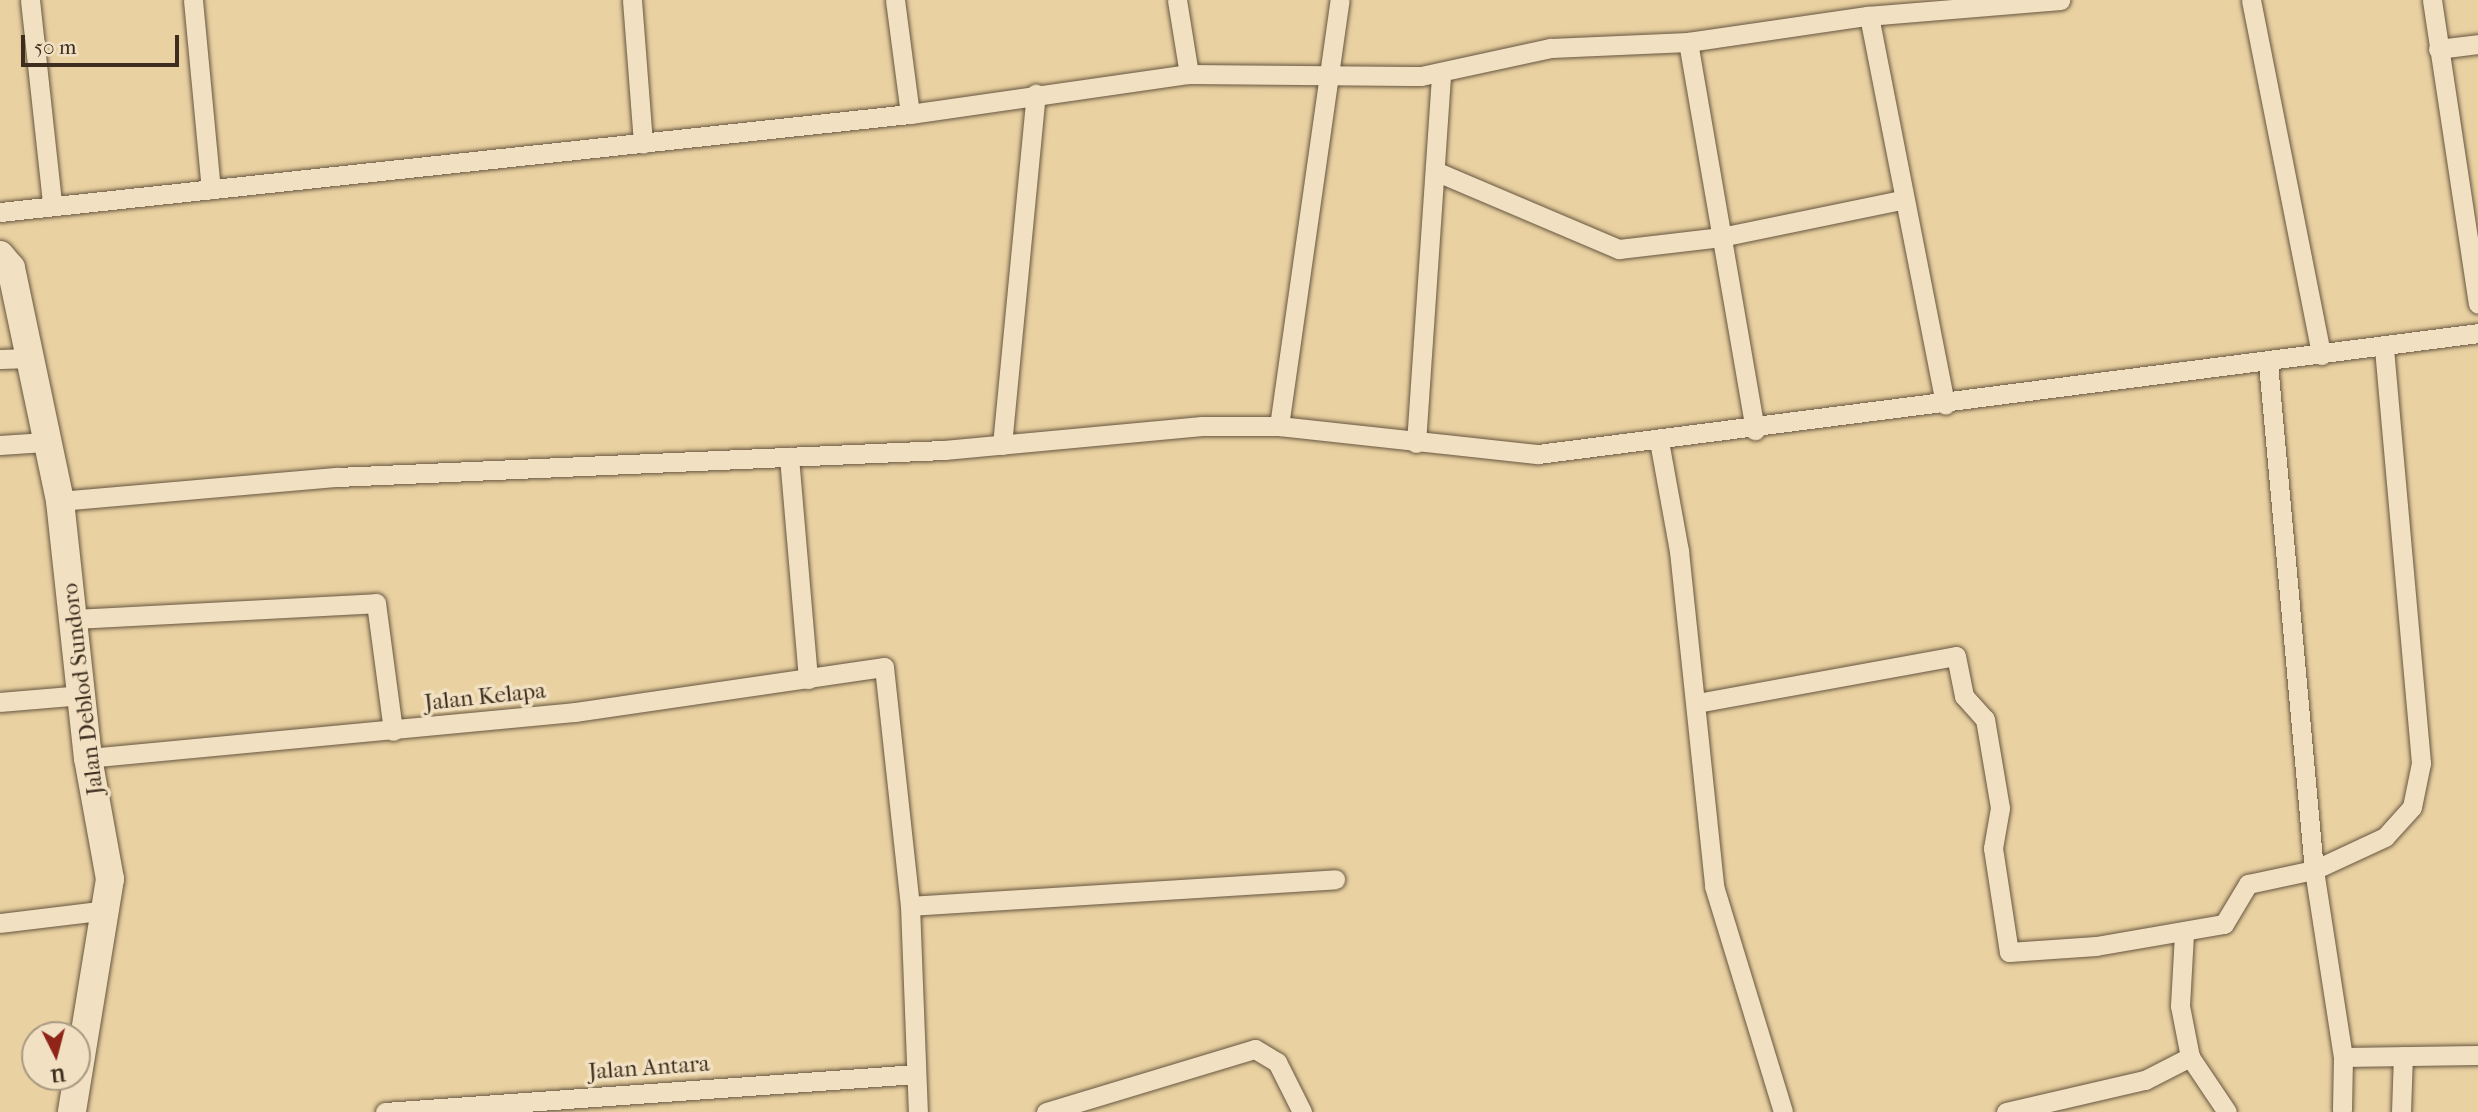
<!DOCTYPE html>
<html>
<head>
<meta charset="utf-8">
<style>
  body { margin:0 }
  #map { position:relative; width:2478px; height:1112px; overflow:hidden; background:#e9d1a1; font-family:"IM FELL French Canon",serif }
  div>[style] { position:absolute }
  .roads { filter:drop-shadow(0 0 2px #675640) drop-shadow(0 0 2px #675640) }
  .street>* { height:19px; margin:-9.5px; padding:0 9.5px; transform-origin:9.5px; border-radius:9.5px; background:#f1e1c2 }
  .secondary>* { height:28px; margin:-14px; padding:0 14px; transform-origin:14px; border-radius:14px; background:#f1e1c2 }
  span { translate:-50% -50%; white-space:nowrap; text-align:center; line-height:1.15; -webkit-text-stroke:7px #f1e1c2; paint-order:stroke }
  .street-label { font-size:23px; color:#3c2d1f }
  .north { position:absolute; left:21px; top:1021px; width:70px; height:70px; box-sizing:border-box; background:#f1e1c2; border:2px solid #a99981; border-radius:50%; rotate:174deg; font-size:19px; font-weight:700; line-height:28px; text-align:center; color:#3c2d1f }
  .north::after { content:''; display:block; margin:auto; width:24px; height:32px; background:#8f2418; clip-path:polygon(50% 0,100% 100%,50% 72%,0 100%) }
  .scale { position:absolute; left:21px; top:35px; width:158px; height:32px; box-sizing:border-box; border:4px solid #3c2d1f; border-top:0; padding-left:9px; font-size:21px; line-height:24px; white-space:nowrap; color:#3c2d1f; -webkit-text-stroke:5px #f1e1c2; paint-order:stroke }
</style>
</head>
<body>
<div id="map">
  <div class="roads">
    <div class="street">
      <i style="left:30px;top:0;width:204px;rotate:83.8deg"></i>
      <i style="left:193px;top:0;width:190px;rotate:84.6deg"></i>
      <i style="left:632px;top:0;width:144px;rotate:85.6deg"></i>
      <i style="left:895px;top:0;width:115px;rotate:82.5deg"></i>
      <i style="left:1177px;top:0;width:75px;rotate:80.8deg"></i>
      <i style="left:2251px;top:0;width:362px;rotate:78.8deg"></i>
      <i style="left:2432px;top:0;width:307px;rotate:81.4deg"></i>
      <i style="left:1869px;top:16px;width:396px;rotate:78.9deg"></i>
      <i style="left:1688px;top:42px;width:394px;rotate:80.2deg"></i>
      <i style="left:2438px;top:49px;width:40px;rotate:-7.1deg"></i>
      <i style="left:1435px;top:171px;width:200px;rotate:23deg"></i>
      <i style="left:1619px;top:249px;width:103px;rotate:-6.7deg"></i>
      <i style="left:1721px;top:237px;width:185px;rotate:-11.6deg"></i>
      <i style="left:0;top:212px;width:915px;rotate:-6.15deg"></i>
      <i style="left:910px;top:114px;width:282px;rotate:-8.2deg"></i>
      <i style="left:1189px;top:74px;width:232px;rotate:0.5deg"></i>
      <i style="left:1421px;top:76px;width:133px;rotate:-12.2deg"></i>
      <i style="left:1551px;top:48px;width:137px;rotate:-2.5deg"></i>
      <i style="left:1688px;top:42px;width:181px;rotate:-8.3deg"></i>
      <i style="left:1867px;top:16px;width:194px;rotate:-4.7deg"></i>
      <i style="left:0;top:359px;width:31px;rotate:-2deg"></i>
      <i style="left:2268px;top:363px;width:509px;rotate:84.82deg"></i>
      <i style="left:2314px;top:870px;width:189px;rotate:81.2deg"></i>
      <i style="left:2343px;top:1057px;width:53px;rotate:91.1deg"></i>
      <i style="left:1279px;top:426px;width:430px;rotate:-81.9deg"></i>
      <i style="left:1659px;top:441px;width:112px;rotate:79.7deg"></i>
      <i style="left:1679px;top:551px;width:337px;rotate:84deg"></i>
      <i style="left:1714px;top:886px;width:236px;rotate:73deg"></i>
      <i style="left:1416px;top:443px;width:371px;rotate:-86.1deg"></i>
      <i style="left:0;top:445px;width:45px;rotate:-3.8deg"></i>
      <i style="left:1002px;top:445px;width:353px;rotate:-84.5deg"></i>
      <i style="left:789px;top:457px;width:223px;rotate:85.1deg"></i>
      <i style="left:60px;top:501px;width:278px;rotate:-5deg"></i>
      <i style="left:337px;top:477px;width:608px;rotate:-2.55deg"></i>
      <i style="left:944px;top:450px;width:259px;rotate:-5.3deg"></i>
      <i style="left:1202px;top:426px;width:77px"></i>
      <i style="left:1279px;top:426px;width:261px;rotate:6.2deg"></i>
      <i style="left:1538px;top:454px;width:948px;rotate:-7.33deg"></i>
      <i style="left:74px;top:619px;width:302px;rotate:-3deg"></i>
      <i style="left:376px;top:603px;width:129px;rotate:82.4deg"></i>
      <i style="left:0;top:702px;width:82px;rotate:-4.9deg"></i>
      <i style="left:1697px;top:703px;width:263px;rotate:-10.3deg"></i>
      <i style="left:1956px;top:656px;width:41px;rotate:78.7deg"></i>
      <i style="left:1964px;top:696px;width:31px;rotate:48deg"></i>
      <i style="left:1985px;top:719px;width:90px;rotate:80.4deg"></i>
      <i style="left:2000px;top:808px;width:41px;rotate:99.9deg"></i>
      <i style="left:1993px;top:848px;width:105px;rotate:81.3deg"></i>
      <i style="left:2009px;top:952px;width:87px;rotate:-3.9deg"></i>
      <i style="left:2096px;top:946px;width:130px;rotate:-9.8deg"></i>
      <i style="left:2224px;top:924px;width:47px;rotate:-59deg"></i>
      <i style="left:2248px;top:884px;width:67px;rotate:-12deg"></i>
      <i style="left:2314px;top:870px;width:78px;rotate:-24.9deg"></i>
      <i style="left:2385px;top:837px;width:40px;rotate:-48deg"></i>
      <i style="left:2412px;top:807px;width:45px;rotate:-78.4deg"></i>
      <i style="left:2421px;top:763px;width:418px;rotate:-95.1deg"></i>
      <i style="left:88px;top:758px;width:489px;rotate:-5.4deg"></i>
      <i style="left:575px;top:712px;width:312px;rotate:-8.3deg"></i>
      <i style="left:884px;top:667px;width:240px;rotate:83.8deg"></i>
      <i style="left:910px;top:906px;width:206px;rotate:87.8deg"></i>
      <i style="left:910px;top:906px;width:426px;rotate:-3.6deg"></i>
      <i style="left:0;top:923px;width:109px;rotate:-6.9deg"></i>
      <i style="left:2184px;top:934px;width:72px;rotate:93.2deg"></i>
      <i style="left:2180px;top:1006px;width:52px;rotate:78.9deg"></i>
      <i style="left:2190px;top:1057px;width:66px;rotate:56.1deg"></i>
      <i style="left:2343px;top:1057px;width:135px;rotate:-0.8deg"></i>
      <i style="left:385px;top:1112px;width:532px;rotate:-4.09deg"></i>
      <i style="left:1046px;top:1112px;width:218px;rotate:-16.8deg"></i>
      <i style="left:1255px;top:1049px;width:26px;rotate:31deg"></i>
      <i style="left:1277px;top:1062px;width:56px;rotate:63.4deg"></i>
      <i style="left:2006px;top:1112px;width:143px;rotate:-13deg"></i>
      <i style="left:2145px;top:1080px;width:51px;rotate:-27.1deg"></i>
      <i style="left:2401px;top:1112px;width:56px;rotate:-88deg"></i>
    </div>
    <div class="secondary">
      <i style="left:0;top:255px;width:17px;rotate:50deg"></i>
      <i style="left:11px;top:268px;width:238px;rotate:78.1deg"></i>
      <i style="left:60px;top:501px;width:259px;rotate:83.8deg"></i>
      <i style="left:88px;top:758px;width:123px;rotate:79.7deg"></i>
      <i style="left:110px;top:879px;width:236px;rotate:99.3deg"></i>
    </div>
  </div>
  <div class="street-label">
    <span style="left:83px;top:689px;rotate:-97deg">Jalan Deblod Sundoro</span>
    <span style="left:485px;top:697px;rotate:-6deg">Jalan Kelapa</span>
    <span style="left:649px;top:1068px;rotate:-4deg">Jalan Antara</span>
  </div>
  <div class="north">U</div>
  <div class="scale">50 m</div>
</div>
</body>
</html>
